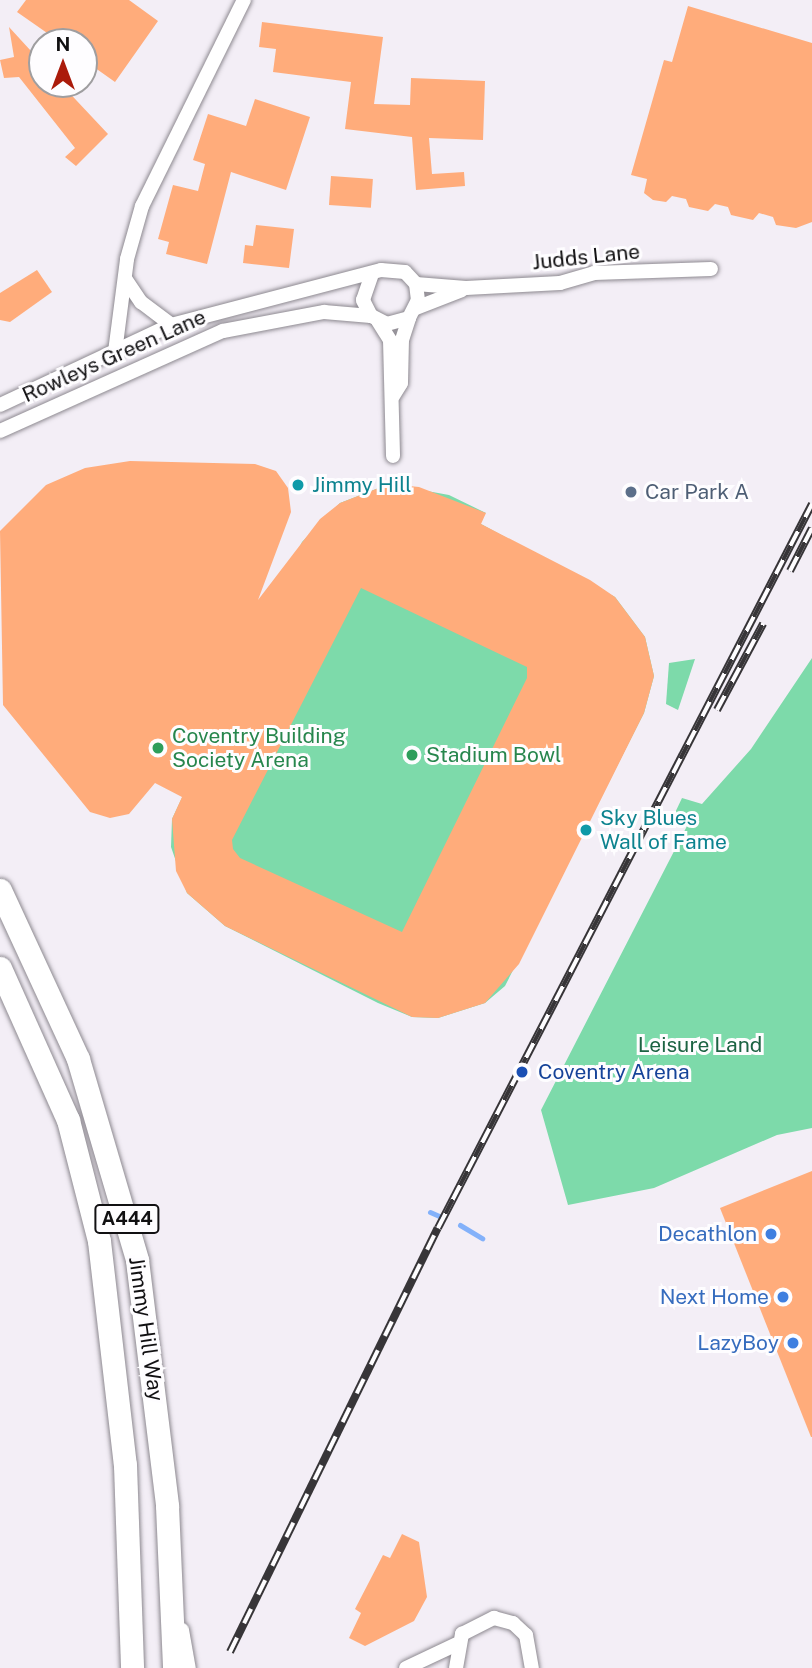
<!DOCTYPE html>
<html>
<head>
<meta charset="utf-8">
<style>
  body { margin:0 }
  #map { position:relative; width:812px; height:1668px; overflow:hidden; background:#f3eef6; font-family:"Public Sans",sans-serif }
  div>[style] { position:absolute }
  .green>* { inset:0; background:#7ddaaa }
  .stream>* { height:5px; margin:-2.5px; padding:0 2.5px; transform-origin:2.5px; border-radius:2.5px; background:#83b1fa }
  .building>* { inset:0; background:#ffac7b; transform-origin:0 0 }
  .roads { filter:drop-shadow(0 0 2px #8d8990) drop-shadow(0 0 2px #8d8990) }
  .minor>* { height:14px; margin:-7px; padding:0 7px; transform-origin:7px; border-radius:7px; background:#fff }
  .trunk>* { height:23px; margin:-11.5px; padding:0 11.5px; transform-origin:11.5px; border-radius:11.5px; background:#fff }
  .rail>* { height:8px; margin-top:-4px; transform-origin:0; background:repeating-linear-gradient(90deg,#fefdff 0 16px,#373538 0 32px); box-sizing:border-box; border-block:2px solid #373538 }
  .dots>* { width:19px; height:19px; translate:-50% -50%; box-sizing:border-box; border:4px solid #fefdff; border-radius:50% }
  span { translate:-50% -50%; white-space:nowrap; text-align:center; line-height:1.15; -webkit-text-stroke:6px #fefdff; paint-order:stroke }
  .shield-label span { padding:2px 5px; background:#fefdff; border:2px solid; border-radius:5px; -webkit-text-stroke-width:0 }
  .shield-label { font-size:19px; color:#111012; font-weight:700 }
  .street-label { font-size:21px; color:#111012 }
  .culture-label { font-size:21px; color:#0d838f }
  .left { translate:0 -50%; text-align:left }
  .service-label { font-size:21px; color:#4e5e75 }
  .leisure-label { font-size:21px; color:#27864d }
  .park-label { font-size:21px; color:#1c6343 }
  .transit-label { font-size:21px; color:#164399 }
  .shop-label { font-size:21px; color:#366cbe }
  .right { translate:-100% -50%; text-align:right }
  .north { position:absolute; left:28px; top:28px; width:70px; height:70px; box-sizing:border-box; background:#fefdff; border:2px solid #9f9ea0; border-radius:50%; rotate:0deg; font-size:19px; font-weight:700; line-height:28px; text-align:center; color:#111012 }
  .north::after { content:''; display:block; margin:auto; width:24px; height:32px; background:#ab1b0b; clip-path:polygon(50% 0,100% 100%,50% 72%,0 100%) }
</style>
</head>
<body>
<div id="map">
  <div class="green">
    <i style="clip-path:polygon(389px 484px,449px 495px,486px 513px,454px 516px,481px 524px,615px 597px,645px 637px,654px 676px,644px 713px,505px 986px,485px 1003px,438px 1018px,412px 1017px,378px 1003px,225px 926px,187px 893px,171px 847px,172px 819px,302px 542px,340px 503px)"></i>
    <i style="clip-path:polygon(812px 658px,812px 1128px,777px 1135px,654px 1188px,568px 1205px,541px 1110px,687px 826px,673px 817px,682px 798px,702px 804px,751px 749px)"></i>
    <i style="clip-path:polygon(695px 659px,678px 710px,666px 704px,669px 663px)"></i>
  </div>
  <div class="stream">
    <i style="left:430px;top:1212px;width:10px;rotate:24deg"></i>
    <i style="left:460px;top:1225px;width:26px;rotate:31deg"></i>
  </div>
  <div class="building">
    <i style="clip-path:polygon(26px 0,129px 0,158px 21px,115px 82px,84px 60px,84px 42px,60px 42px,17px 12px)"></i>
    <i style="clip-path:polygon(688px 6px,812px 43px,812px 222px,796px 228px,776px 225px,773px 217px,759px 213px,753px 220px,731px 215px,728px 207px,715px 204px,708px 211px,689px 207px,686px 199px,672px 196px,666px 202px,653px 200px,644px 193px,647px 179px,631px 175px,664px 60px,672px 62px)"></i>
    <i style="clip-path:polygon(262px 22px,383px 37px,374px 104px,410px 105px,411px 78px,485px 81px,483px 140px,429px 138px,432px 174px,464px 172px,465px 186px,416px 190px,412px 137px,345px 129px,351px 82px,273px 72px,276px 49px,259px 47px)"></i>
    <i style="clip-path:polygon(9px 27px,42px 63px,42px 84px,61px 84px,108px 134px,76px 166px,65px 157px,75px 148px,19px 77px,4px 78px,0 60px,14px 57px)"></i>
    <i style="clip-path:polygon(255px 99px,310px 117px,286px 190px,231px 172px,207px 264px,166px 254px,169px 242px,158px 239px,173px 185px,198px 191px,205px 164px,193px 160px,208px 114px,246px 126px)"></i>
    <i style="left:331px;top:176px;width:42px;height:29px;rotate:4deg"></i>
    <i style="clip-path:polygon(256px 225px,294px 229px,289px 268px,243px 263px,245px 245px,253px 246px)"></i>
    <i style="clip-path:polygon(37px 270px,52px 292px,10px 322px,0 320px,0 293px)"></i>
    <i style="clip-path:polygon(evenodd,130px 461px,255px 464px,276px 471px,288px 488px,291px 512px,258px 600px,320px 519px,340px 503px,389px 484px,419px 487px,486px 513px,481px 524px,590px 580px,615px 597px,645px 637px,654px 676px,644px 713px,519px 964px,485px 1003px,438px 1018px,412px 1017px,225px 926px,187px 893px,176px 871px,172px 819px,182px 797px,155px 783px,129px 814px,110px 818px,90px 812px,3px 705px,0 531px,46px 485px,85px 468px,130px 461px,361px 588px,527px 667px,527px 678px,402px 932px,240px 858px,233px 849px,232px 840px,361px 588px)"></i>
    <i style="clip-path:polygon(812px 1171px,812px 1437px,811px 1437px,720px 1208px)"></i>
    <i style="clip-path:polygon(402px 1534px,419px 1542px,427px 1597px,414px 1621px,365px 1646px,349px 1638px,361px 1613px,355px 1609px,383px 1555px,390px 1558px)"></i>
  </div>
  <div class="roads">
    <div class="minor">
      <i style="left:126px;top:280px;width:27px;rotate:56deg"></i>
      <i style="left:141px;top:302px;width:38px;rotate:37deg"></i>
      <i style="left:416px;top:284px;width:50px;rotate:4.6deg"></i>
      <i style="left:466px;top:288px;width:94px;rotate:-3deg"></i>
      <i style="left:560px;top:283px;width:35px;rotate:-16deg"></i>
      <i style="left:594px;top:273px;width:117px;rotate:-2deg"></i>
      <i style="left:416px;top:308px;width:49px;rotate:-21.4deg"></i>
      <i style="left:378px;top:321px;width:22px;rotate:58deg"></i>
      <i style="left:390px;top:340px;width:116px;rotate:88.5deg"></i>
      <i style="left:115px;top:352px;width:94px;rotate:-82.6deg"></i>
      <i style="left:127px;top:259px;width:55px;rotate:-74.2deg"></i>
      <i style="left:142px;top:206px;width:230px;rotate:-63.7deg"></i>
      <i style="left:393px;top:396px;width:15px;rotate:-58deg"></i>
      <i style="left:401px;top:383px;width:43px;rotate:-88.7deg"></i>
      <i style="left:402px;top:340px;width:23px;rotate:-72deg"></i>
      <i style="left:0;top:405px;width:189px;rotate:-25.1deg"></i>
      <i style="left:171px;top:325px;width:217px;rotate:-14.7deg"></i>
      <i style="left:381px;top:270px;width:24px;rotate:5deg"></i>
      <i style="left:405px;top:272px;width:16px;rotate:47deg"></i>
      <i style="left:416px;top:284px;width:16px;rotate:83deg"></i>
      <i style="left:418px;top:300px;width:20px;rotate:117deg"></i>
      <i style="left:409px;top:318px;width:23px;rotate:165deg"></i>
      <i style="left:387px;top:324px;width:18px;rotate:-153deg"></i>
      <i style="left:371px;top:316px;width:18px;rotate:-117deg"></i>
      <i style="left:363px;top:300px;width:28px;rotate:-71deg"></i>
      <i style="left:0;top:431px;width:244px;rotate:-24.2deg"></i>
      <i style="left:223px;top:331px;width:103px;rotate:-10.7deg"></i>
      <i style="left:324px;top:312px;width:47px;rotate:4.9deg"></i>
      <i style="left:182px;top:1630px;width:39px;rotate:80deg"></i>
      <i style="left:406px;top:1668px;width:56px;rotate:-25.2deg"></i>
      <i style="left:456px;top:1668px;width:35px;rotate:-80deg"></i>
      <i style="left:462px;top:1634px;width:36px;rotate:-27deg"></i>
      <i style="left:494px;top:1618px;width:20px;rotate:15deg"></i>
      <i style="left:513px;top:1623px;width:18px;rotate:43deg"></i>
      <i style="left:526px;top:1635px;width:34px;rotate:80deg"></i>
    </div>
    <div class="trunk">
      <i style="left:0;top:890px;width:186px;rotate:65.2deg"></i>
      <i style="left:78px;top:1059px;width:209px;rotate:73.6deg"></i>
      <i style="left:137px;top:1260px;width:248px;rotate:83deg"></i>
      <i style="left:167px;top:1506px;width:162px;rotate:87.5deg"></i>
      <i style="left:0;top:968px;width:167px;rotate:65.9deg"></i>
      <i style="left:68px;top:1120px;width:125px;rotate:75.6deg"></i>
      <i style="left:99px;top:1241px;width:226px;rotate:83.4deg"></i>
      <i style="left:125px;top:1465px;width:203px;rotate:88deg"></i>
    </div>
  </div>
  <div class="rail">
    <i style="left:790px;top:571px;width:48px;rotate:-62.9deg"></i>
    <i style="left:717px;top:710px;width:98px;rotate:-61.9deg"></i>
    <i style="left:230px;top:1652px;width:472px;rotate:-63.9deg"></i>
    <i style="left:438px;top:1228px;width:815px;rotate:-62.68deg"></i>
  </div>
  <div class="dots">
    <i style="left:298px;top:485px;background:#0f9aa8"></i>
    <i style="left:631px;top:492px;background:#5c6f8a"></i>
    <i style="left:158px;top:748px;background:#2e9e5b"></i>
    <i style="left:412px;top:755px;background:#2e9e5b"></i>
    <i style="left:586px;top:830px;background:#0f9aa8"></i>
    <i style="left:522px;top:1072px;background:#1a4fb4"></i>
    <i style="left:771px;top:1234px;background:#3f7fe0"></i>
    <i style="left:783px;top:1297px;background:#3f7fe0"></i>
    <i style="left:793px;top:1343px;background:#3f7fe0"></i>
  </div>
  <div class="shield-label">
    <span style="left:127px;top:1219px">A444</span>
  </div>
  <div class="street-label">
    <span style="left:586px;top:257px;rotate:-6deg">Judds Lane</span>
    <span style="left:114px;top:356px;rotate:-24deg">Rowleys Green Lane</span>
    <span style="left:146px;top:1329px;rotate:82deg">Jimmy Hill Way</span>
  </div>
  <div class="culture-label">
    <span class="left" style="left:312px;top:485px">Jimmy Hill</span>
    <span class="left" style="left:600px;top:830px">Sky Blues<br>Wall of Fame</span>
  </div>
  <div class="service-label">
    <span class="left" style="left:645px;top:492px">Car Park A</span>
  </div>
  <div class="leisure-label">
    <span class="left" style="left:172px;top:748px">Coventry Building<br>Society Arena</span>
    <span class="left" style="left:426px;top:755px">Stadium Bowl</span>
  </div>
  <div class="park-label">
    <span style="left:700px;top:1045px">Leisure Land</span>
  </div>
  <div class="transit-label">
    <span class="left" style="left:538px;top:1072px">Coventry Arena</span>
  </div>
  <div class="shop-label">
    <span class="right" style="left:757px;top:1234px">Decathlon</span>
    <span class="right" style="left:769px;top:1297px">Next Home</span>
    <span class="right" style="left:779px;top:1343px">LazyBoy</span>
  </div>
  <div class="north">N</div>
</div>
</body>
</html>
